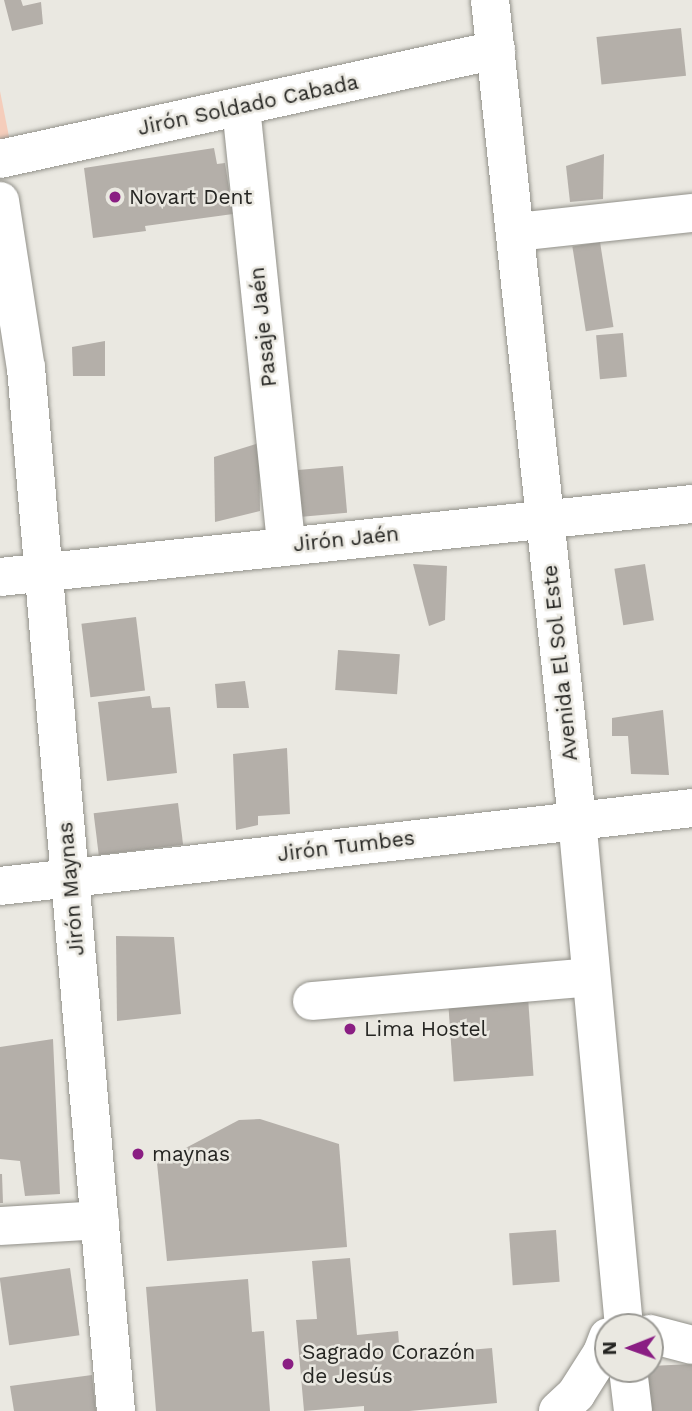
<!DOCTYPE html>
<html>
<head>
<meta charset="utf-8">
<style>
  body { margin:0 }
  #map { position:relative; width:692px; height:1411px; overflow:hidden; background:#eae8e1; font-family:"Work Sans",sans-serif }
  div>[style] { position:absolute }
  .green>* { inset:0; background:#f5cdbb }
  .building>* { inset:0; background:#b4afa9; transform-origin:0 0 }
  .roads { filter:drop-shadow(0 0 2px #92918a) drop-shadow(0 0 2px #92918a) }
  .minor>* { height:38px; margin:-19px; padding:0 19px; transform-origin:19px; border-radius:19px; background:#fff }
  .major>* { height:38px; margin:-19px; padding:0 19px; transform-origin:19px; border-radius:19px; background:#fff }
  .dots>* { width:19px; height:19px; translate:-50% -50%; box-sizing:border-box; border:4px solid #eae8e1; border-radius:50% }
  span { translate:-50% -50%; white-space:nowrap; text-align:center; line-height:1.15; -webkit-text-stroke:5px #eae8e1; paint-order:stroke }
  .street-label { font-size:21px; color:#252522 }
  .poi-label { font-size:21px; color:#252522 }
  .left { translate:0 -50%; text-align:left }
  .north { position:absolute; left:594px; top:1313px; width:70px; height:70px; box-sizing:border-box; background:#eae8e1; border:2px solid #9b9a95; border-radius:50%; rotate:269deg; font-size:19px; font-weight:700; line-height:28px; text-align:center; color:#252522 }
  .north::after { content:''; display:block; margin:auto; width:24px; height:32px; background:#8a1e83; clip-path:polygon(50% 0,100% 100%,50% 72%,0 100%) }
</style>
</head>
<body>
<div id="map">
  <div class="green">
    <i style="clip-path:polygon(0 91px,12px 152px,0 155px)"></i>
  </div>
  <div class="building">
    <i style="clip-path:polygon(4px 0,21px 0,23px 6px,41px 2px,43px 24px,12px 31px)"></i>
    <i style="left:681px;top:28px;width:48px;height:85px;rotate:84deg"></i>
    <i style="clip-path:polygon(214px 148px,217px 164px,225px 163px,233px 214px,145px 226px,146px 231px,93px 238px,84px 168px)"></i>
    <i style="clip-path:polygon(604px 154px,603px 199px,570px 202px,566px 166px)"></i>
    <i style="left:600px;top:242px;width:86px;height:28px;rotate:81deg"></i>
    <i style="left:623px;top:333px;width:44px;height:27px;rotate:85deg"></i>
    <i style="clip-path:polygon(105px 341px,105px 376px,73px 376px,72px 347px)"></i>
    <i style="clip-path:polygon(259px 443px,260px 511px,215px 522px,214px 457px)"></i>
    <i style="left:343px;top:466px;width:47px;height:48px;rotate:85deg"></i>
    <i style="clip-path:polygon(413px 564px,447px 566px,445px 620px,429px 626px)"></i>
    <i style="left:645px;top:564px;width:57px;height:31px;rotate:81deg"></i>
    <i style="left:136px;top:617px;width:74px;height:55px;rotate:83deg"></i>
    <i style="left:338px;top:650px;width:62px;height:40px;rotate:4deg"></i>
    <i style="clip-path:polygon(245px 681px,249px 708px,217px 708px,215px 684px)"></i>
    <i style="clip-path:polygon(150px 696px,152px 708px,170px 707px,177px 773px,107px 781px,98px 702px)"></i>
    <i style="clip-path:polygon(663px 710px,669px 775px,631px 774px,628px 736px,612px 736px,612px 718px)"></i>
    <i style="clip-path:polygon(287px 748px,290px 814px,258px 816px,258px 825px,236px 830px,233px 754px)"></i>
    <i style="left:178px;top:803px;width:42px;height:85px;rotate:83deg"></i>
    <i style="clip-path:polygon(116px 936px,174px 937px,181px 1014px,117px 1021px)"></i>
    <i style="left:528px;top:997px;width:79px;height:80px;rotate:86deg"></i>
    <i style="clip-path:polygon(53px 1039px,60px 1194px,25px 1196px,20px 1161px,0 1159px,0 1047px)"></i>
    <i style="clip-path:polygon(260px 1119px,339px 1144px,347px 1247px,167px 1261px,157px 1163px,239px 1120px)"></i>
    <i style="clip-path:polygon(0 1174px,2px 1174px,3px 1203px,0 1203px)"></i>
    <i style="left:556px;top:1230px;width:52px;height:47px;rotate:86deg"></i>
    <i style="clip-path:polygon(350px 1258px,357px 1335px,398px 1331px,400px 1356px,492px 1348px,497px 1403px,409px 1411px,364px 1411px,364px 1406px,304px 1411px,296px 1320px,317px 1319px,312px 1261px)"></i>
    <i style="left:70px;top:1268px;width:68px;height:71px;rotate:82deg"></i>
    <i style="clip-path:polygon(248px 1279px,252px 1332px,264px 1331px,270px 1411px,156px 1411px,146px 1287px)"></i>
    <i style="clip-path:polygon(692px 1364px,692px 1411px,649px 1411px,647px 1369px,650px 1366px)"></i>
    <i style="clip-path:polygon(92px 1375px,96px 1411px,14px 1411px,10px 1386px)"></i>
  </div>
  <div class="roads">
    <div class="minor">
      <i style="left:241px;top:107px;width:441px;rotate:84.1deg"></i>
      <i style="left:0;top:159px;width:508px;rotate:-12.39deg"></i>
      <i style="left:0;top:201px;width:169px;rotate:81.2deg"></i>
      <i style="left:26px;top:368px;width:1047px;rotate:85.07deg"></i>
      <i style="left:516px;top:232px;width:177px;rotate:-6.2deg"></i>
      <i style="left:0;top:577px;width:696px;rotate:-6.02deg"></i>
      <i style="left:0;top:886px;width:696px;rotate:-6.43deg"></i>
      <i style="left:312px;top:1001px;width:280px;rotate:-4.9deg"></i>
      <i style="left:0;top:1226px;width:100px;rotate:-3.4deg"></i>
      <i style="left:650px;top:1334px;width:43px;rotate:14.7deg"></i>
    </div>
    <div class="major">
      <i style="left:490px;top:0;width:824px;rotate:83.94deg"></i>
      <i style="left:577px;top:819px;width:510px;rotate:84.71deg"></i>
      <i style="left:628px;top:1369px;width:42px;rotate:83.2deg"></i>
      <i style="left:558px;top:1411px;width:25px;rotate:-43deg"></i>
      <i style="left:576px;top:1394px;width:49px;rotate:-57.6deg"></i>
      <i style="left:602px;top:1353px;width:17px;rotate:-69deg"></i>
    </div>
  </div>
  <div class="dots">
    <i style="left:115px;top:197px;background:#8a1e83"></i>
    <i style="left:350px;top:1029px;background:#8a1e83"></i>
    <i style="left:138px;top:1154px;background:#8a1e83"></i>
    <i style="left:288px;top:1364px;background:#8a1e83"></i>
  </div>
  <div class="street-label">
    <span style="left:248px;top:105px;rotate:-12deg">Jirón Soldado Cabada</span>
    <span style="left:263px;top:327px;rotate:-96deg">Pasaje Jaén</span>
    <span style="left:346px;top:539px;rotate:-6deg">Jirón Jaén</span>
    <span style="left:560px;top:663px;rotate:-96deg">Avenida El Sol Este</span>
    <span style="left:346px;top:846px;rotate:-7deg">Jirón Tumbes</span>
    <span style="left:71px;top:889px;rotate:-95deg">Jirón Maynas</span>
  </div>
  <div class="poi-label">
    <span class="left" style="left:129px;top:197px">Novart Dent</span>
    <span class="left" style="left:364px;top:1029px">Lima Hostel</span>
    <span class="left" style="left:152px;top:1154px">maynas</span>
    <span class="left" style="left:302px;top:1364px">Sagrado Corazón<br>de Jesús</span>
  </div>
  <div class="north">N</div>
</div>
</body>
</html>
